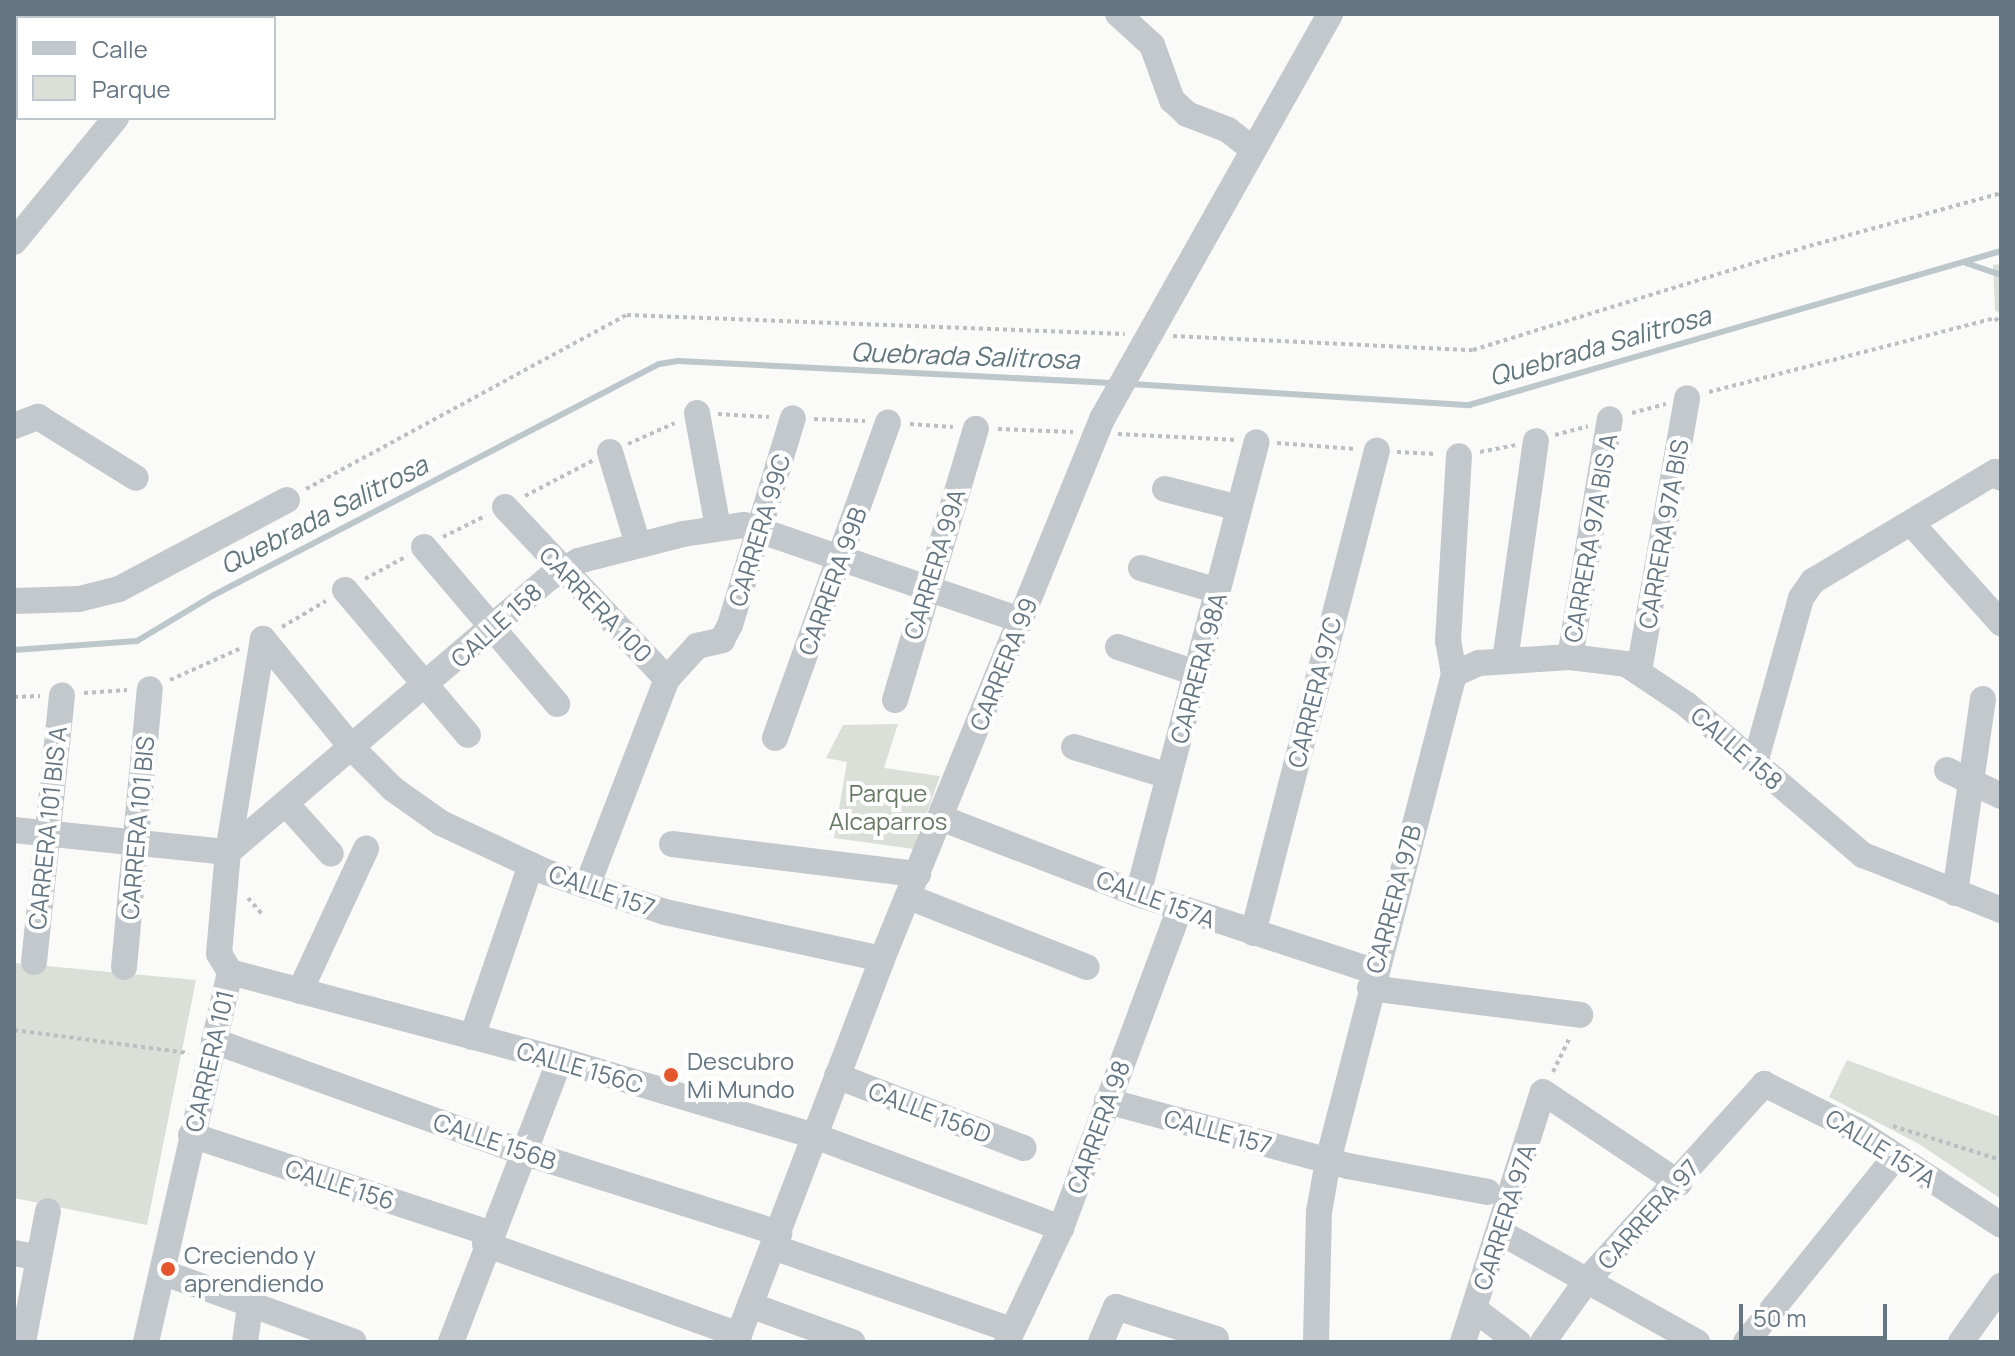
<!DOCTYPE html>
<html>
<head>
<meta charset="utf-8">
<style>
  body { margin:0 }
  #map { position:relative; width:2015px; height:1356px; overflow:hidden; background:#fafaf8; font-family:Manrope,sans-serif }
  div>[style] { position:absolute }
  .green>* { inset:0; background:#dadfd7 }
  .stream>* { height:6px; margin:-3px; padding:0 3px; transform-origin:3px; border-radius:3px; background:#bbc7cb }
  .path>* { height:4px; margin-top:-2px; transform-origin:0; background:repeating-linear-gradient(90deg,#bbbfc2 0 4px,transparent 0 8px) }
  .minor>* { height:26px; margin:-13px; padding:0 13px; transform-origin:13px; border-radius:13px; background:#c3c8cc }
  .dots>* { width:22px; height:22px; translate:-50% -50%; box-sizing:border-box; border:4px solid #fff; border-radius:50% }
  span { translate:-50% -50%; white-space:nowrap; text-align:center; line-height:1.15; -webkit-text-stroke:8px #fff; paint-order:stroke }
  .street-label { font-size:24px; color:#657683 }
  .park-label { font-size:24px; color:#687a64 }
  .poi-label { font-size:24px; color:#657683 }
  .left { translate:0 -50%; text-align:left }
  .water-label { font-size:26px; color:#60757c; font-style:italic }
  .frame { position:absolute; inset:0; border:16px solid #657683; pointer-events:none }
  .legend { position:absolute; left:16px; top:16px; width:260px; height:104px; box-sizing:border-box; background:#fff; border:2px solid #c1c8cd; margin:0; padding:10px 14px; list-style:none; font-size:24px; color:#657683 }
  .legend li { display:flex; align-items:center; gap:16px; height:40px }
  .legend b { width:40px; border:2px solid #c1c8cd }
  .scale { position:absolute; left:1739px; top:1304px; width:148px; height:36px; box-sizing:border-box; border:4px solid #657683; border-top:0; padding-left:10px; font-size:24px; line-height:28px; white-space:nowrap; color:#657683; -webkit-text-stroke:6px #fff; paint-order:stroke }
</style>
</head>
<body>
<div id="map">
  <div class="green">
    <i style="clip-path:polygon(2001px 264px,2001px 315px,1995px 310px,1993px 265px)"></i>
    <i style="clip-path:polygon(898px 724px,884px 768px,940px 776px,914px 849px,834px 838px,847px 762px,826px 758px,843px 725px)"></i>
    <i style="clip-path:polygon(14px 963px,196px 980px,147px 1225px,14px 1198px)"></i>
    <i style="clip-path:polygon(1847px 1060px,2001px 1117px,2001px 1199px,1919px 1144px,1829px 1097px)"></i>
  </div>
  <div class="stream">
    <i style="left:1963px;top:262px;width:40px;rotate:18.9deg"></i>
    <i style="left:1131px;top:384px;width:339px;rotate:3.6deg"></i>
    <i style="left:1469px;top:405px;width:554px;rotate:-16.14deg"></i>
    <i style="left:14px;top:650px;width:123px;rotate:-4.2deg"></i>
    <i style="left:137px;top:641px;width:90px;rotate:-30.9deg"></i>
    <i style="left:214px;top:595px;width:501px;rotate:-27.43deg"></i>
    <i style="left:659px;top:364px;width:19px;rotate:-9deg"></i>
    <i style="left:678px;top:361px;width:439px;rotate:2.9deg"></i>
  </div>
  <div class="path">
    <i style="left:1173px;top:336px;width:300px;rotate:2.7deg"></i>
    <i style="left:1473px;top:350px;width:344px;rotate:-17.2deg"></i>
    <i style="left:1802px;top:248px;width:206px;rotate:-15.4deg"></i>
    <i style="left:1709px;top:392px;width:295px;rotate:-14.5deg"></i>
    <i style="left:1995px;top:318px;width:8px;rotate:45deg"></i>
    <i style="left:1632px;top:413px;width:35px;rotate:-15deg"></i>
    <i style="left:718px;top:414px;width:51px;rotate:3.4deg"></i>
    <i style="left:814px;top:419px;width:51px;rotate:2.2deg"></i>
    <i style="left:910px;top:424px;width:43px;rotate:4deg"></i>
    <i style="left:998px;top:429px;width:75px;rotate:2.3deg"></i>
    <i style="left:1118px;top:434px;width:119px;rotate:2.9deg"></i>
    <i style="left:1555px;top:435px;width:34px;rotate:-15deg"></i>
    <i style="left:1277px;top:443px;width:79px;rotate:4.3deg"></i>
    <i style="left:628px;top:444px;width:51px;rotate:-24.1deg"></i>
    <i style="left:1397px;top:452px;width:39px;rotate:3deg"></i>
    <i style="left:1480px;top:452px;width:36px;rotate:-11deg"></i>
    <i style="left:306px;top:489px;width:365px;rotate:-28.5deg"></i>
    <i style="left:627px;top:315px;width:498px;rotate:2.2deg"></i>
    <i style="left:525px;top:496px;width:76px;rotate:-27.6deg"></i>
    <i style="left:443px;top:537px;width:47px;rotate:-26.6deg"></i>
    <i style="left:365px;top:579px;width:48px;rotate:-28.7deg"></i>
    <i style="left:282px;top:627px;width:51px;rotate:-30.6deg"></i>
    <i style="left:170px;top:680px;width:76px;rotate:-24.2deg"></i>
    <i style="left:84px;top:693px;width:43px;rotate:-4deg"></i>
    <i style="left:14px;top:697px;width:26px;rotate:-2deg"></i>
    <i style="left:248px;top:898px;width:21px;rotate:49deg"></i>
    <i style="left:14px;top:1030px;width:176px;rotate:7.5deg"></i>
    <i style="left:1553px;top:1072px;width:39px;rotate:-64deg"></i>
    <i style="left:1893px;top:1126px;width:113px;rotate:17.5deg"></i>
  </div>
  <div class="minor">
    <i style="left:1118px;top:14px;width:46px;rotate:42.4deg"></i>
    <i style="left:1152px;top:45px;width:59px;rotate:70deg"></i>
    <i style="left:1172px;top:100px;width:21px;rotate:43deg"></i>
    <i style="left:1187px;top:114px;width:44px;rotate:21.3deg"></i>
    <i style="left:1228px;top:130px;width:31px;rotate:38deg"></i>
    <i style="left:198px;top:18px;width:5px;rotate:-53deg"></i>
    <i style="left:14px;top:242px;width:161px;rotate:-50.6deg"></i>
    <i style="left:697px;top:413px;width:116px;rotate:79.6deg"></i>
    <i style="left:14px;top:426px;width:26px;rotate:-21deg"></i>
    <i style="left:38px;top:417px;width:115px;rotate:31.9deg"></i>
    <i style="left:610px;top:452px;width:97px;rotate:73.2deg"></i>
    <i style="left:1165px;top:489px;width:76px;rotate:14.4deg"></i>
    <i style="left:505px;top:507px;width:236px;rotate:46.7deg"></i>
    <i style="left:1911px;top:523px;width:135px;rotate:48deg"></i>
    <i style="left:424px;top:547px;width:206px;rotate:49.7deg"></i>
    <i style="left:1141px;top:568px;width:80px;rotate:16.6deg"></i>
    <i style="left:345px;top:590px;width:190px;rotate:49.7deg"></i>
    <i style="left:14px;top:601px;width:65px;rotate:-1.8deg"></i>
    <i style="left:79px;top:599px;width:41px;rotate:-14deg"></i>
    <i style="left:119px;top:589px;width:190px;rotate:-27.9deg"></i>
    <i style="left:263px;top:639px;width:144px;rotate:50.7deg"></i>
    <i style="left:354px;top:750px;width:55px;rotate:45deg"></i>
    <i style="left:393px;top:789px;width:59px;rotate:35.3deg"></i>
    <i style="left:441px;top:823px;width:116px;rotate:25deg"></i>
    <i style="left:546px;top:872px;width:126px;rotate:18.6deg"></i>
    <i style="left:665px;top:912px;width:222px;rotate:12.2deg"></i>
    <i style="left:1118px;top:647px;width:82px;rotate:18.4deg"></i>
    <i style="left:1570px;top:657px;width:241px;rotate:-80.5deg"></i>
    <i style="left:1505px;top:661px;width:222px;rotate:-82deg"></i>
    <i style="left:1639px;top:671px;width:277px;rotate:-80deg"></i>
    <i style="left:1454px;top:674px;width:27px;rotate:-24deg"></i>
    <i style="left:1479px;top:663px;width:91px;rotate:-3.8deg"></i>
    <i style="left:1570px;top:657px;width:56px;rotate:7.1deg"></i>
    <i style="left:1626px;top:664px;width:72px;rotate:33.7deg"></i>
    <i style="left:1686px;top:704px;width:233px;rotate:40.5deg"></i>
    <i style="left:1863px;top:855px;width:149px;rotate:21.7deg"></i>
    <i style="left:895px;top:700px;width:283px;rotate:-73.4deg"></i>
    <i style="left:775px;top:738px;width:335px;rotate:-70.3deg"></i>
    <i style="left:1074px;top:747px;width:99px;rotate:17deg"></i>
    <i style="left:1755px;top:763px;width:171px;rotate:-74.4deg"></i>
    <i style="left:1801px;top:598px;width:21px;rotate:-55deg"></i>
    <i style="left:1813px;top:581px;width:212px;rotate:-30.9deg"></i>
    <i style="left:1995px;top:472px;width:8px;rotate:45deg"></i>
    <i style="left:1947px;top:770px;width:60px;rotate:25.7deg"></i>
    <i style="left:288px;top:806px;width:64px;rotate:48.1deg"></i>
    <i style="left:941px;top:818px;width:211px;rotate:21.1deg"></i>
    <i style="left:1138px;top:894px;width:248px;rotate:18.1deg"></i>
    <i style="left:14px;top:830px;width:215px;rotate:5.9deg"></i>
    <i style="left:228px;top:852px;width:422px;rotate:-40.5deg"></i>
    <i style="left:549px;top:578px;width:34px;rotate:-30deg"></i>
    <i style="left:578px;top:561px;width:108px;rotate:-14.4deg"></i>
    <i style="left:683px;top:534px;width:62px;rotate:-8.4deg"></i>
    <i style="left:744px;top:525px;width:292px;rotate:19deg"></i>
    <i style="left:672px;top:844px;width:248px;rotate:7deg"></i>
    <i style="left:587px;top:886px;width:222px;rotate:-68.9deg"></i>
    <i style="left:667px;top:679px;width:45px;rotate:-47.7deg"></i>
    <i style="left:697px;top:646px;width:26px;rotate:-13deg"></i>
    <i style="left:722px;top:640px;width:17px;rotate:-62deg"></i>
    <i style="left:730px;top:625px;width:216px;rotate:-73.1deg"></i>
    <i style="left:1955px;top:893px;width:196px;rotate:-81.8deg"></i>
    <i style="left:1138px;top:894px;width:467px;rotate:-75.3deg"></i>
    <i style="left:909px;top:897px;width:191px;rotate:21.5deg"></i>
    <i style="left:1253px;top:933px;width:498px;rotate:-75.6deg"></i>
    <i style="left:34px;top:962px;width:268px;rotate:-84deg"></i>
    <i style="left:124px;top:967px;width:279px;rotate:-84.7deg"></i>
    <i style="left:230px;top:972px;width:342px;rotate:14.9deg"></i>
    <i style="left:560px;top:1060px;width:266px;rotate:16.6deg"></i>
    <i style="left:815px;top:1136px;width:263px;rotate:20.5deg"></i>
    <i style="left:230px;top:972px;width:21px;rotate:-121deg"></i>
    <i style="left:219px;top:954px;width:102px;rotate:-85deg"></i>
    <i style="left:228px;top:852px;width:216px;rotate:-80.7deg"></i>
    <i style="left:1370px;top:988px;width:212px;rotate:7.3deg"></i>
    <i style="left:300px;top:991px;width:157px;rotate:-65.1deg"></i>
    <i style="left:472px;top:1037px;width:182px;rotate:-71.1deg"></i>
    <i style="left:214px;top:1041px;width:328px;rotate:19.8deg"></i>
    <i style="left:523px;top:1152px;width:269px;rotate:17.6deg"></i>
    <i style="left:837px;top:1076px;width:200px;rotate:21.1deg"></i>
    <i style="left:1107px;top:1101px;width:250px;rotate:15.1deg"></i>
    <i style="left:1348px;top:1166px;width:142px;rotate:10.5deg"></i>
    <i style="left:191px;top:1135px;width:314px;rotate:18.2deg"></i>
    <i style="left:1500px;top:1232px;width:226px;rotate:29.2deg"></i>
    <i style="left:485px;top:1244px;width:270px;rotate:19.7deg"></i>
    <i style="left:773px;top:1247px;width:253px;rotate:19.2deg"></i>
    <i style="left:14px;top:1253px;width:25px;rotate:11deg"></i>
    <i style="left:162px;top:1272px;width:204px;rotate:20deg"></i>
    <i style="left:750px;top:1305px;width:109px;rotate:19.9deg"></i>
    <i style="left:1474px;top:1309px;width:55px;rotate:36.9deg"></i>
    <i style="left:23px;top:1342px;width:133px;rotate:-79.2deg"></i>
    <i style="left:146px;top:1342px;width:379px;rotate:-77.2deg"></i>
    <i style="left:245px;top:1342px;width:35px;rotate:-82deg"></i>
    <i style="left:451px;top:1342px;width:302px;rotate:-68.9deg"></i>
    <i style="left:736px;top:1342px;width:410px;rotate:-69.1deg"></i>
    <i style="left:882px;top:959px;width:583px;rotate:-67.83deg"></i>
    <i style="left:1102px;top:419px;width:465px;rotate:-60.6deg"></i>
    <i style="left:1007px;top:1342px;width:126px;rotate:-64.7deg"></i>
    <i style="left:1061px;top:1228px;width:341px;rotate:-69.6deg"></i>
    <i style="left:1101px;top:1342px;width:38px;rotate:-67deg"></i>
    <i style="left:1116px;top:1307px;width:105px;rotate:17.7deg"></i>
    <i style="left:1316px;top:1342px;width:130px;rotate:-88.7deg"></i>
    <i style="left:1319px;top:1212px;width:52px;rotate:-80deg"></i>
    <i style="left:1328px;top:1161px;width:503px;rotate:-75.49deg"></i>
    <i style="left:1454px;top:674px;width:34px;rotate:-100deg"></i>
    <i style="left:1448px;top:641px;width:185px;rotate:-86.6deg"></i>
    <i style="left:1463px;top:1342px;width:262px;rotate:-72.3deg"></i>
    <i style="left:1543px;top:1092px;width:164px;rotate:33.8deg"></i>
    <i style="left:1543px;top:1342px;width:77px;rotate:-54.5deg"></i>
    <i style="left:1588px;top:1279px;width:263px;rotate:-47.9deg"></i>
    <i style="left:1764px;top:1084px;width:103px;rotate:26.6deg"></i>
    <i style="left:1856px;top:1130px;width:173px;rotate:33.2deg"></i>
    <i style="left:1746px;top:1342px;width:239px;rotate:-51.1deg"></i>
    <i style="left:1961px;top:1342px;width:69px;rotate:-54.5deg"></i>
  </div>
  <div class="dots">
    <i style="left:671px;top:1075px;background:#e4572e"></i>
    <i style="left:168px;top:1269px;background:#e4572e"></i>
  </div>
  <div class="street-label">
    <span style="left:759px;top:530px;rotate:-73deg">CARRERA 99C</span>
    <span style="left:1663px;top:534px;rotate:-80deg">CARRERA 97A BIS</span>
    <span style="left:1590px;top:538px;rotate:-80deg">CARRERA 97A BIS A</span>
    <span style="left:934px;top:564px;rotate:-73deg">CARRERA 99A</span>
    <span style="left:832px;top:581px;rotate:-70deg">CARRERA 99B</span>
    <span style="left:596px;top:604px;rotate:46deg">CARRERA 100</span>
    <span style="left:496px;top:625px;rotate:-42deg">CALLE 158</span>
    <span style="left:1003px;top:664px;rotate:-68deg">CARRERA 99</span>
    <span style="left:1198px;top:668px;rotate:-75deg">CARRERA 98A</span>
    <span style="left:1314px;top:692px;rotate:-76deg">CARRERA 97C</span>
    <span style="left:1737px;top:748px;rotate:41deg">CALLE 158</span>
    <span style="left:47px;top:828px;rotate:-84deg">CARRERA 101 BIS A</span>
    <span style="left:137px;top:828px;rotate:-85deg">CARRERA 101 BIS</span>
    <span style="left:602px;top:890px;rotate:19deg">CALLE 157</span>
    <span style="left:1156px;top:899px;rotate:20deg">CALLE 157A</span>
    <span style="left:1393px;top:899px;rotate:-75deg">CARRERA 97B</span>
    <span style="left:209px;top:1061px;rotate:-77deg">CARRERA 101</span>
    <span style="left:580px;top:1067px;rotate:16deg">CALLE 156C</span>
    <span style="left:930px;top:1112px;rotate:21deg">CALLE 156D</span>
    <span style="left:1098px;top:1127px;rotate:-70deg">CARRERA 98</span>
    <span style="left:1218px;top:1131px;rotate:15deg">CALLE 157</span>
    <span style="left:495px;top:1141px;rotate:19deg">CALLE 156B</span>
    <span style="left:1881px;top:1148px;rotate:32deg">CALLE 157A</span>
    <span style="left:340px;top:1184px;rotate:18deg">CALLE 156</span>
    <span style="left:1648px;top:1214px;rotate:-48deg">CARRERA 97</span>
    <span style="left:1504px;top:1217px;rotate:-72deg">CARRERA 97A</span>
  </div>
  <div class="park-label">
    <span style="left:888px;top:807px">Parque<br>Alcaparros</span>
  </div>
  <div class="poi-label">
    <span class="left" style="left:687px;top:1075px">Descubro<br>Mi Mundo</span>
    <span class="left" style="left:184px;top:1269px">Creciendo y<br>aprendiendo</span>
  </div>
  <div class="water-label">
    <span style="left:1600px;top:346px;rotate:-16deg">Quebrada Salitrosa</span>
    <span style="left:965px;top:356px;rotate:2deg">Quebrada Salitrosa</span>
    <span style="left:324px;top:515px;rotate:-27deg">Quebrada Salitrosa</span>
  </div>
  <div class="frame"></div>
  <ul class="legend">
  <li><b style="height:10px;background:#c3c8cc"></b>Calle</li>
  <li><b style="height:22px;background:#dadfd7"></b>Parque</li>
  </ul>
  <div class="scale">50 m</div>
</div>
</body>
</html>
